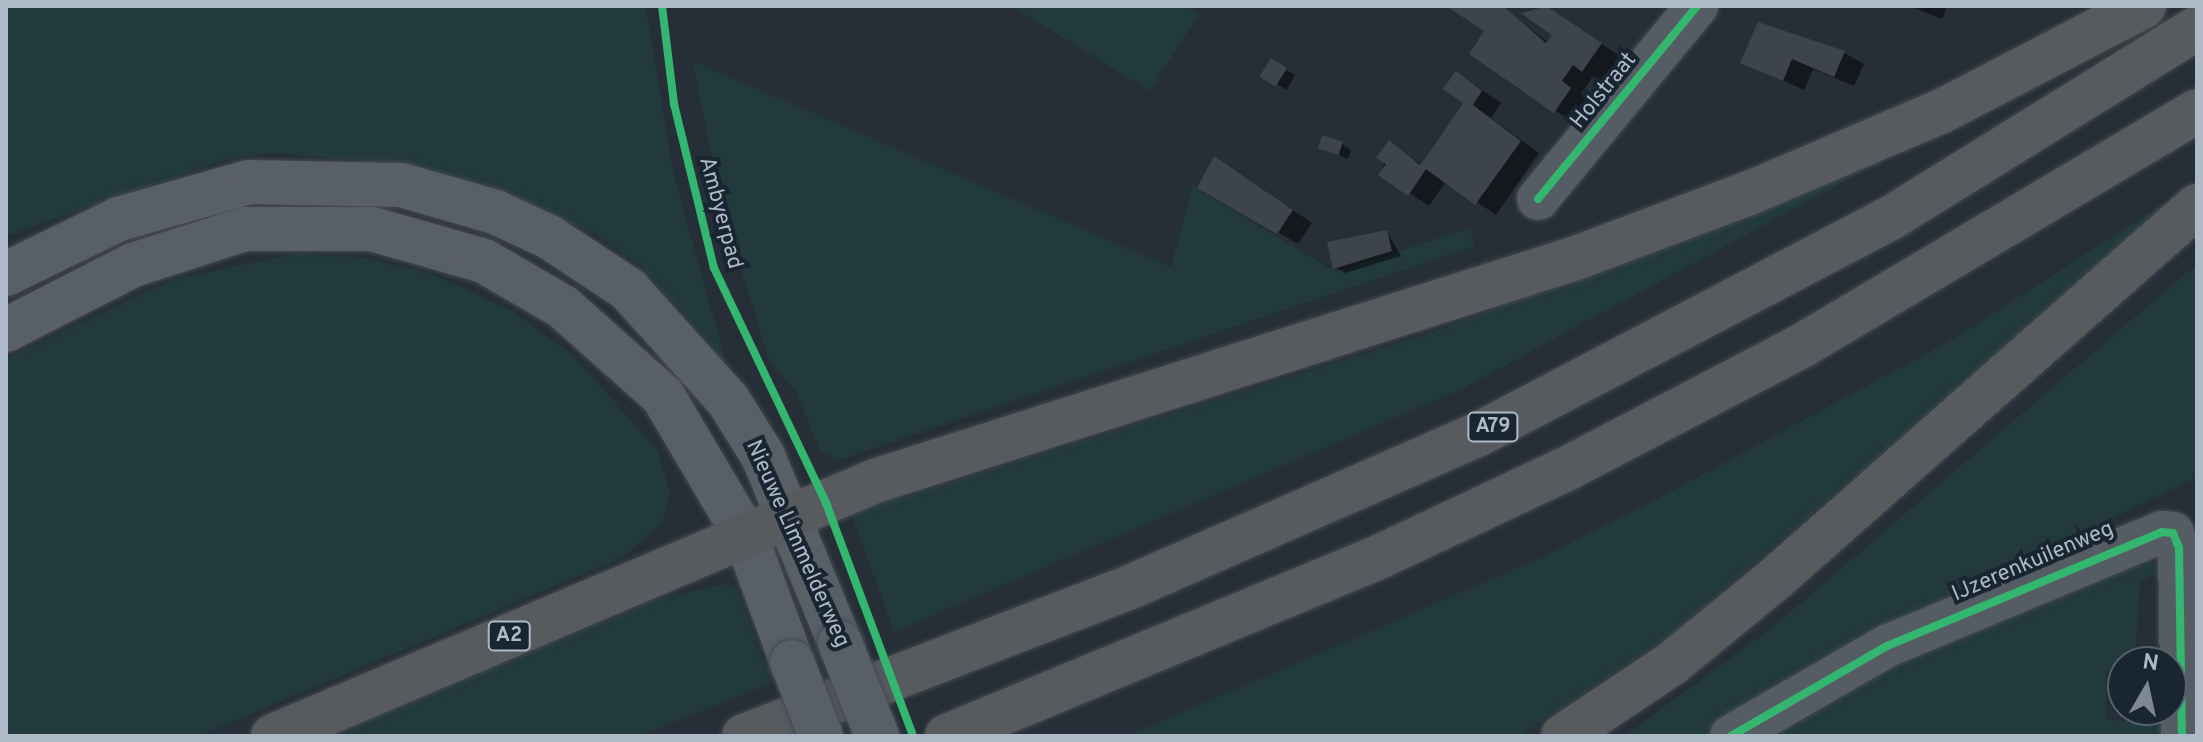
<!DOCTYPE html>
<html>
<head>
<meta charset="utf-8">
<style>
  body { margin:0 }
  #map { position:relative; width:2203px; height:742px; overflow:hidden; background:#262e37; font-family:Overpass,sans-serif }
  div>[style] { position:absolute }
  .green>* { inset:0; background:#233a3d }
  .shadow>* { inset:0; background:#0007; transform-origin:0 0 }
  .building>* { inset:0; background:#3e444d; transform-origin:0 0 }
  .roads { filter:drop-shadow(0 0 2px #43484f) drop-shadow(0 0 2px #43484f) }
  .minor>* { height:42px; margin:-21px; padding:0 21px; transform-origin:21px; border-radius:21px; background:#565c64 }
  .major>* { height:44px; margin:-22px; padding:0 22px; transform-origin:22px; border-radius:22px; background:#595f67 }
  .highway>* { height:44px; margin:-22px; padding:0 22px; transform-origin:22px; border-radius:22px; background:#575b5e }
  .bridges { filter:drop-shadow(0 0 2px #434a53) drop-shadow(0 0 2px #434a53) }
  .major-bridge>* { height:44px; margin:-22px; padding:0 22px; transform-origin:22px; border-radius:22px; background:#595f67 }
  .cycleway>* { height:8px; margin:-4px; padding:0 4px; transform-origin:4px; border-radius:4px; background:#33b770 }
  span { translate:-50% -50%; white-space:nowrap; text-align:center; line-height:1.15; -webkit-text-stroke:8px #1a2532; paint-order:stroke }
  .shield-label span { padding:2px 6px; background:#1a2532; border:2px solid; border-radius:6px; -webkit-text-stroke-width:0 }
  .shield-label { font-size:20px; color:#afbac9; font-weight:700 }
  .street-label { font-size:22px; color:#afbac9 }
  .frame { position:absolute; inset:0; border:8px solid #afbac9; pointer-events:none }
  .north { position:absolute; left:2107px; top:646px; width:80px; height:80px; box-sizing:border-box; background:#1a2532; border:2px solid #56616e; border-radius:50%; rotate:9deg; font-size:22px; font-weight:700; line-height:32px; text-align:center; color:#afbac9 }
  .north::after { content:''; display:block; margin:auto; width:28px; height:36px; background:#7f8996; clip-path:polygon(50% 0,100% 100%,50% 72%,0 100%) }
</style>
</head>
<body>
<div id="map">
  <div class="green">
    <i style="clip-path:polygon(6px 6px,646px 6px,673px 172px,726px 362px,641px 266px,594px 233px,467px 182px,392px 163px,272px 153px,225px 160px,6px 236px)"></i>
    <i style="clip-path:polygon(1011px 6px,1185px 6px,1199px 15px,1150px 91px)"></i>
    <i style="clip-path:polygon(692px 61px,1171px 267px,1192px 186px,1336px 272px,1469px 228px,1475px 246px,838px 460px,820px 451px,795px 390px,770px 363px,724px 215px)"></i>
    <i style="clip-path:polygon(1919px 141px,1462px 389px,894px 632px,851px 513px,1434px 332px)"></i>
    <i style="clip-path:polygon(2197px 182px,1676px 631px,1520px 736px,1127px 736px,1543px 557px,1674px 490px,1957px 337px)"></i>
    <i style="clip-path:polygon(294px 254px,361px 257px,430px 273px,511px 310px,572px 354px,658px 451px,670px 494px,662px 523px,622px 558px,199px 736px,6px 736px,6px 358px,171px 280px)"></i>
    <i style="clip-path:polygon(2197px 264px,2197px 500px,2195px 478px,1817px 662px,1705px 736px,1624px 736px,1768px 631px)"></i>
    <i style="clip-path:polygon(2151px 560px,2157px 573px,2140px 581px,2135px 662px,2106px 670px,2106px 719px,2171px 725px,2171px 736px,1761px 736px,1831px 690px,2092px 575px)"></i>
    <i style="clip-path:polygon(722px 584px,736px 588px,772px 683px,639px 736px,328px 736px,658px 599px)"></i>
  </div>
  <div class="shadow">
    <i style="clip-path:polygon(1449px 6px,1500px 6px,1549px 43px,1555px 35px,1523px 12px,1544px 6px,1620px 56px,1602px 82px,1593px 76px,1581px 94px,1589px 101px,1575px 122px,1555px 111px,1487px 31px)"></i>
    <i style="clip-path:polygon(1910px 6px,1947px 6px,1942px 19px)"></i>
    <i style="clip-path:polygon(1844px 53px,1864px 64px,1854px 86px,1813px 69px,1804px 90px,1743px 62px)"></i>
    <i style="left:1271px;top:61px;width:28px;height:17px;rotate:30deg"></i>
    <i style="clip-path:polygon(1456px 73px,1501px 103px,1491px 118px,1539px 153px,1496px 215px,1446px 181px,1429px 206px,1381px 174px,1390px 143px,1422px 165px,1466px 102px)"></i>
    <i style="clip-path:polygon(1342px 144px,1351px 150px,1348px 159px,1319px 147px)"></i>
    <i style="clip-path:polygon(1234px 170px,1312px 223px,1298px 244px,1200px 187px)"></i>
    <i style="clip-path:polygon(1387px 232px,1401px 256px,1345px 273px,1335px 267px)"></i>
  </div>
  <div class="building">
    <i style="clip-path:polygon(1446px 6px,1503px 6px,1546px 43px,1552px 35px,1521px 13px,1546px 6px,1602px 43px,1582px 72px,1573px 65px,1562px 81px,1571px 88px,1554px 113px,1469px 54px,1484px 31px)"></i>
    <i style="clip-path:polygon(1758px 22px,1845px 51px,1834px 77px,1792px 59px,1783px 81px,1740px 63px)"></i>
    <i style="left:1271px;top:58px;width:19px;height:22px;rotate:32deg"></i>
    <i style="clip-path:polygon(1456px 71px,1482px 91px,1473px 105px,1521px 141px,1475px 205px,1426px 169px,1408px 196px,1378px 175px,1386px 164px,1376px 158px,1389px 140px,1420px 165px,1429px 153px,1463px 103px,1443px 89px)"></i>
    <i style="left:1322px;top:135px;width:22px;height:14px;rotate:18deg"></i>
    <i style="clip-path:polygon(1214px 156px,1293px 210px,1277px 234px,1197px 188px)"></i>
    <i style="clip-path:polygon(1387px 230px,1392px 251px,1333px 269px,1327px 242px)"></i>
  </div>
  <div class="roads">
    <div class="minor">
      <i style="left:1538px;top:199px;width:250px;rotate:-50.5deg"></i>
      <i style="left:1731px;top:736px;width:180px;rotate:-30deg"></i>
      <i style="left:1887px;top:646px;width:298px;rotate:-22.5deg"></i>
      <i style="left:2162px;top:532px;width:11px;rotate:5deg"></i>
      <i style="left:2173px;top:533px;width:16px;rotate:68deg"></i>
      <i style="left:2179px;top:548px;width:188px;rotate:89.1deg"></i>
    </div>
    <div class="major">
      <i style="left:6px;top:274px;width:126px;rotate:-26deg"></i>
      <i style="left:119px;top:219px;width:135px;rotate:-15.9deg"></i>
      <i style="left:249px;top:182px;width:152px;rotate:1.1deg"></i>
      <i style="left:401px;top:185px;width:98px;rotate:16deg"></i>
      <i style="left:495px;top:212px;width:60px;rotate:24.8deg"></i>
      <i style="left:549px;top:237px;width:95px;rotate:33.4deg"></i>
      <i style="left:628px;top:289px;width:149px;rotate:48deg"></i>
      <i style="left:728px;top:400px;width:66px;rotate:58deg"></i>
      <i style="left:763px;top:456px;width:202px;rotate:67.6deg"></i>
      <i style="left:6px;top:330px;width:143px;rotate:-27.1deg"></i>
      <i style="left:133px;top:265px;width:118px;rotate:-17.8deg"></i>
      <i style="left:245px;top:229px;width:127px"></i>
      <i style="left:372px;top:229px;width:116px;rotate:15.9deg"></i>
      <i style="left:484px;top:261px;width:91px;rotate:30.2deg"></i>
      <i style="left:563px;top:307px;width:134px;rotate:41.7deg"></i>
      <i style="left:663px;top:396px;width:164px;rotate:59.5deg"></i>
      <i style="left:746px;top:537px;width:133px;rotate:69.8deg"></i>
    </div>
    <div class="highway">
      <i style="left:273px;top:736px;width:654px;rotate:-22.96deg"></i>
      <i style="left:875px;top:481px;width:736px;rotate:-17.65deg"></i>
      <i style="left:1576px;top:258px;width:188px;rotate:-20.6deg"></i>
      <i style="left:1752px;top:192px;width:204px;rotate:-23.1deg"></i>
      <i style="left:1940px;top:112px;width:230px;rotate:-27.5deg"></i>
      <i style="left:744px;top:736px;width:412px;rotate:-21.1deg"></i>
      <i style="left:1128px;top:588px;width:383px;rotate:-23.7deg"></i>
      <i style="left:1479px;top:434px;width:463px;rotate:-27.7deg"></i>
      <i style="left:1889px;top:219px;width:362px;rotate:-31.8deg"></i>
      <i style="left:947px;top:736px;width:470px;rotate:-22.5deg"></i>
      <i style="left:1381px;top:556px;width:207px;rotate:-25.2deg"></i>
      <i style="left:1568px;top:468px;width:265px;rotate:-27.6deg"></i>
      <i style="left:1803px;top:345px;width:458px;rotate:-30.7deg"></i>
      <i style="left:1563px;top:736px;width:130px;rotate:-33.7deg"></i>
      <i style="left:1671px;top:664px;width:136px;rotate:-39.3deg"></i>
      <i style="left:1776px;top:578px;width:562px;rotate:-41.46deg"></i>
    </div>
  </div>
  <div class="bridges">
    <div class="major-bridge">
      <i style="left:840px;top:643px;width:100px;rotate:68.3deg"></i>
      <i style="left:792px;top:662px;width:79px;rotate:68.6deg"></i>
    </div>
  </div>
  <div class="cycleway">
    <i style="left:662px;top:6px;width:99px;rotate:83deg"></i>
    <i style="left:674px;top:104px;width:169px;rotate:76.3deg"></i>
    <i style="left:714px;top:268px;width:260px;rotate:64.5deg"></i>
    <i style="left:826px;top:503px;width:249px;rotate:69.5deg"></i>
    <i style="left:1538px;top:199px;width:250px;rotate:-50.5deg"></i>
    <i style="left:1731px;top:736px;width:180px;rotate:-30deg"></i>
    <i style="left:1887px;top:646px;width:298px;rotate:-22.5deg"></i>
    <i style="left:2162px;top:532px;width:11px;rotate:5deg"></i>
    <i style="left:2173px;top:533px;width:16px;rotate:68deg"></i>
    <i style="left:2179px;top:548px;width:188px;rotate:89.1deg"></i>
  </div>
  <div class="shield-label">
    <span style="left:1493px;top:427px">A79</span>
    <span style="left:509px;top:636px">A2</span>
  </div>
  <div class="street-label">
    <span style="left:1604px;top:91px;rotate:-51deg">Holstraat</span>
    <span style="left:720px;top:213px;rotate:75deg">Ambyerpad</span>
    <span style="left:797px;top:544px;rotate:66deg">Nieuwe Limmelderweg</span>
    <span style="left:2033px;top:562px;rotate:-23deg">IJzerenkuilenweg</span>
  </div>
  <div class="frame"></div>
  <div class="north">N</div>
</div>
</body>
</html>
